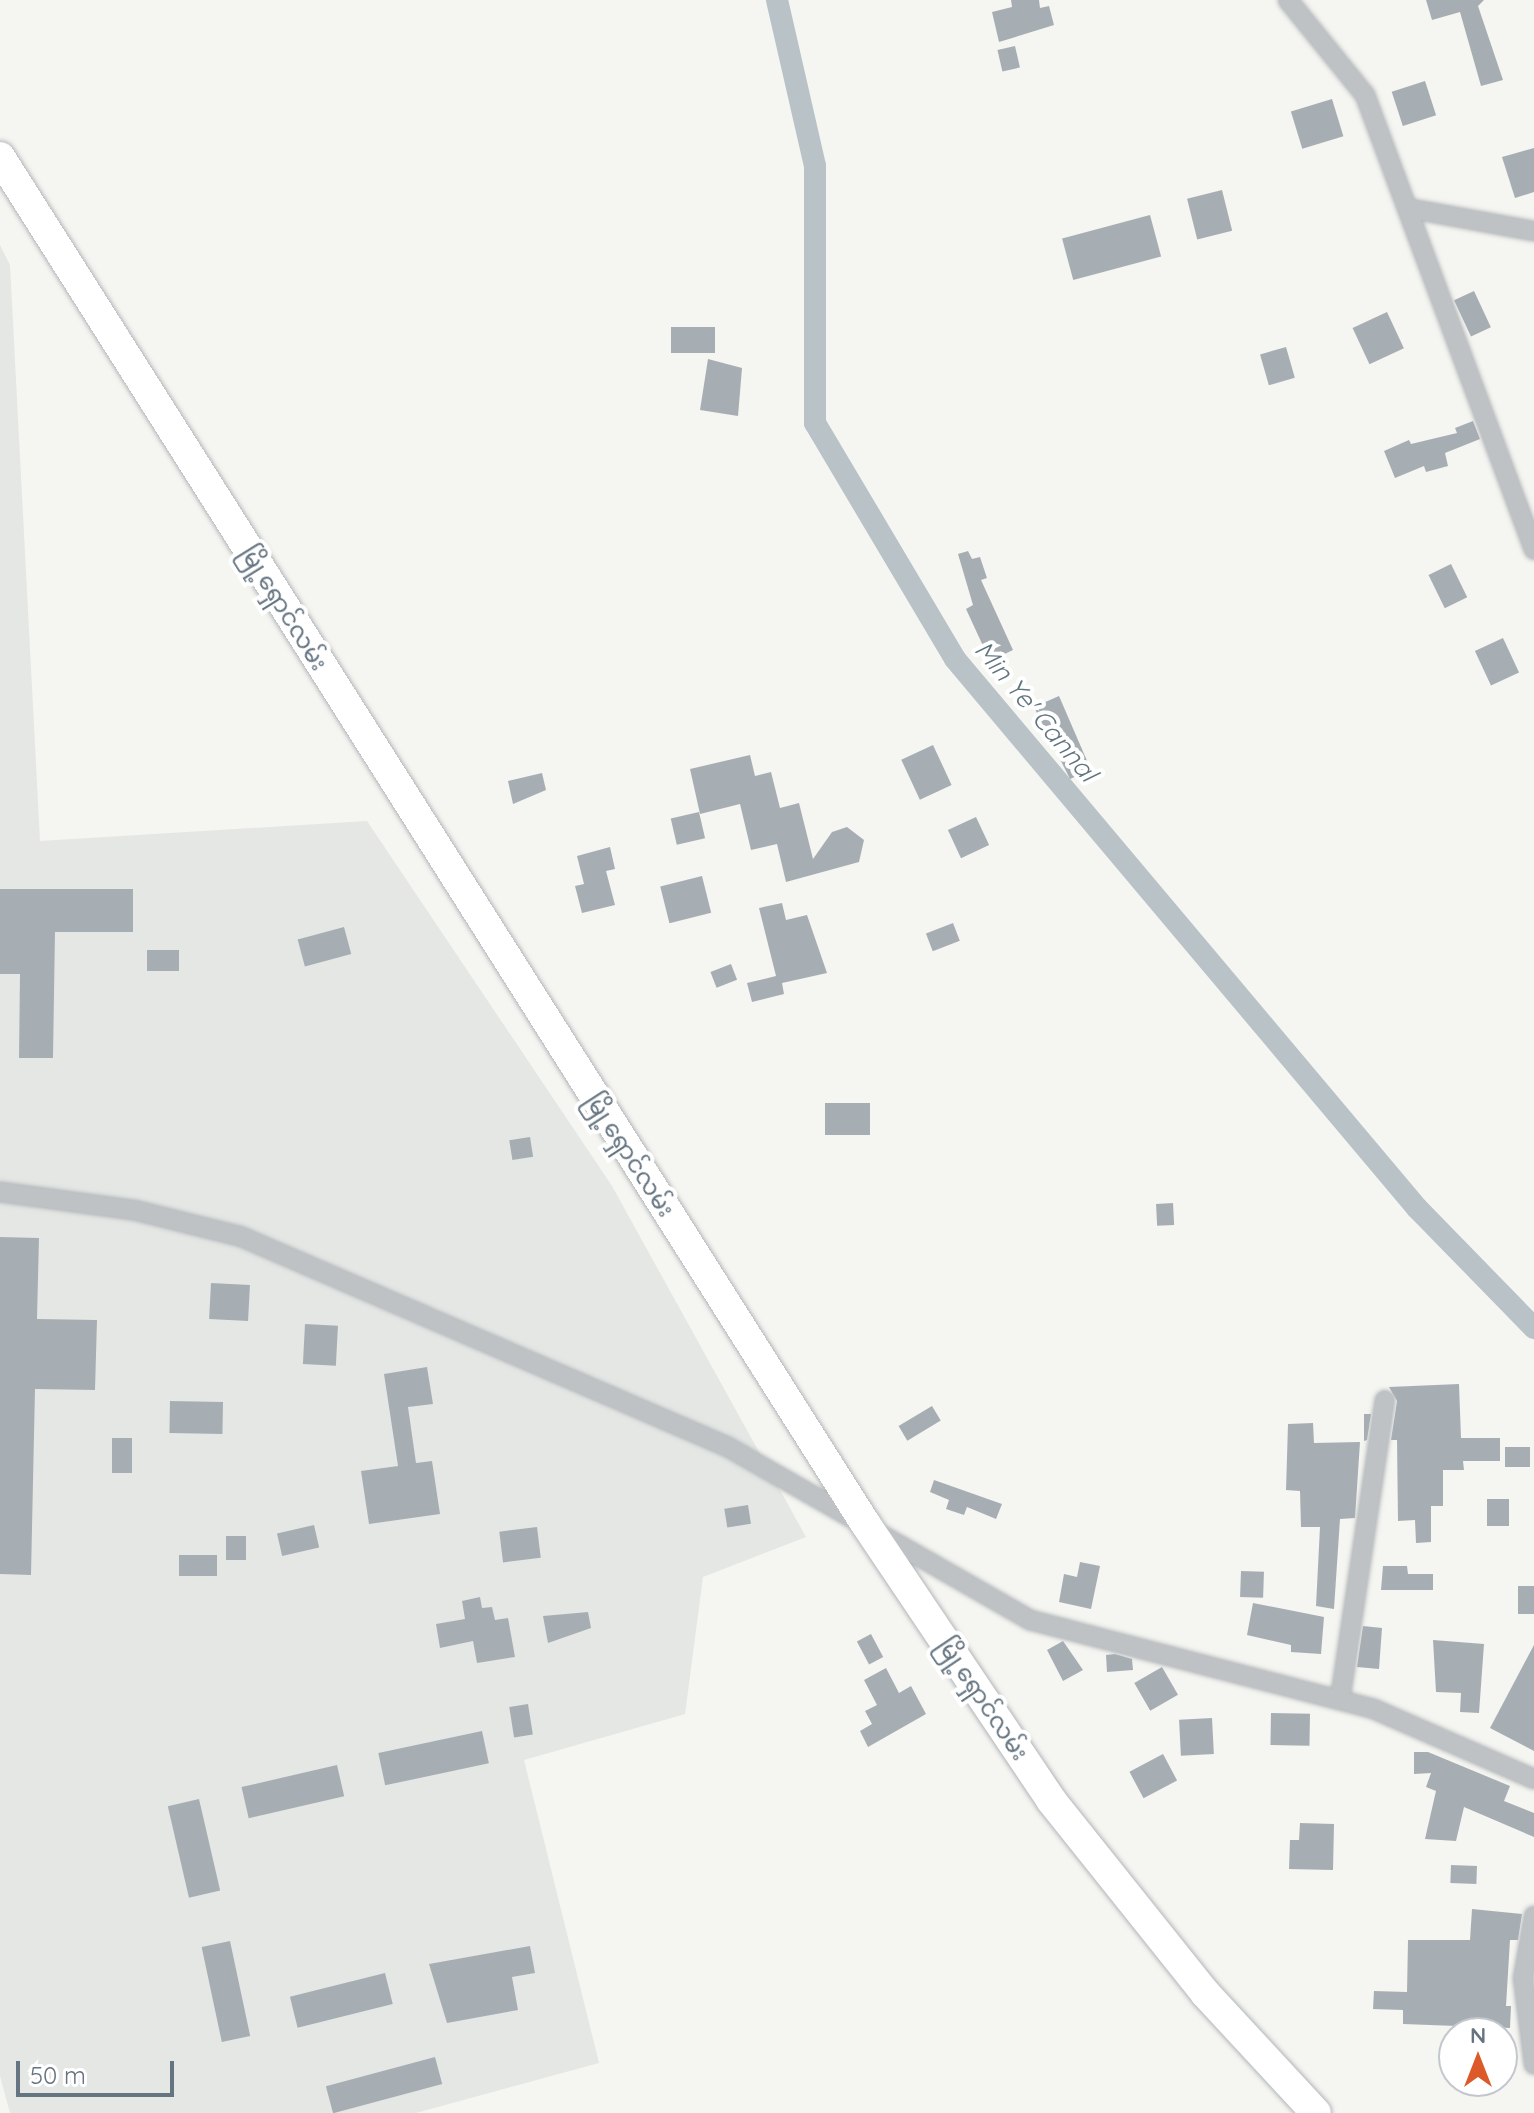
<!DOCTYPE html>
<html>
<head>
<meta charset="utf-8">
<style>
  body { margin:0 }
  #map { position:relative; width:1534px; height:2113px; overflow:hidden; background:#f5f5f1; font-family:Quicksand,"Noto Sans Myanmar",sans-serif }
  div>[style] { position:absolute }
  .built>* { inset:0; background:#e5e7e5 }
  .canal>* { height:22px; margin:-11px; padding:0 11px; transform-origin:11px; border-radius:11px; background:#b8c2c7 }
  .building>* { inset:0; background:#a7aeb3; transform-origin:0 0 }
  .roads { filter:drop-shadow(0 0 2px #b1b6b9) drop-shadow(0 0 2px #b1b6b9) }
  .minor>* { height:18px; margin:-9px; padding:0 9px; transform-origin:9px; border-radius:9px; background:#bec2c5 }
  .primary>* { height:30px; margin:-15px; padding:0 15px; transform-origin:15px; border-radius:15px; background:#fff }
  span { translate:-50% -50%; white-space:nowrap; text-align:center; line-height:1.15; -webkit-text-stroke:8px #fff; paint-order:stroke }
  .street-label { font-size:24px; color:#657481 }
  .water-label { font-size:26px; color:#61757f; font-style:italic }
  .north { position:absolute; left:1438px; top:2017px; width:80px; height:80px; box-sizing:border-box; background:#fff; border:2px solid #c1c7cd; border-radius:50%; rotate:0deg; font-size:22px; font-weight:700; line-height:32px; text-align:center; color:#657481 }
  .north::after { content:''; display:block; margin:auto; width:28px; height:36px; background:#dc5a2a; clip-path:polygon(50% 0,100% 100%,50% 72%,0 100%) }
  .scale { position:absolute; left:16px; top:2061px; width:158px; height:36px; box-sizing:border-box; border:4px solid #657481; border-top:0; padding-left:10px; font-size:24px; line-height:28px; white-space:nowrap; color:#657481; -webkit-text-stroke:6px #fff; paint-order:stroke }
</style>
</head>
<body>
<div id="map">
  <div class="built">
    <i style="clip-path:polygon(0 245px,10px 265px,40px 841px,367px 821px,612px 1186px,806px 1537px,703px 1577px,685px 1714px,524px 1760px,599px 2063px,416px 2113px,10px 2113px,0 2076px)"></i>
  </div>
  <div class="canal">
    <i style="left:777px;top:0;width:170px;rotate:77.1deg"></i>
    <i style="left:815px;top:166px;width:257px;rotate:90deg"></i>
    <i style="left:815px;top:423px;width:274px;rotate:59.3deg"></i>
    <i style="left:955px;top:659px;width:718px;rotate:49.92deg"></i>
    <i style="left:1417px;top:1208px;width:168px;rotate:45.7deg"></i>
  </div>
  <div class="building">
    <i style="clip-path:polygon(1011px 0,1039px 0,1040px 8px,1049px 6px,1054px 25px,999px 42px,992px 12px,1012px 7px)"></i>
    <i style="clip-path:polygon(1426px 0,1484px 0,1478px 6px,1503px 80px,1481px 86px,1460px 12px,1432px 20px)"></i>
    <i style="left:1015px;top:46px;width:22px;height:18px;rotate:77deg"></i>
    <i style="left:1425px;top:81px;width:36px;height:35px;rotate:72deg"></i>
    <i style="left:1332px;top:99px;width:39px;height:43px;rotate:73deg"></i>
    <i style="clip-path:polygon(1534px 148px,1534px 192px,1515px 198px,1502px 157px)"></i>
    <i style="left:1222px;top:190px;width:42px;height:36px;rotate:76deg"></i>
    <i style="left:1150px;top:215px;width:43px;height:91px;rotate:75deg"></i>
    <i style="left:1474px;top:291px;width:40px;height:22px;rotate:65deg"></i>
    <i style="left:1387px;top:312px;width:40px;height:38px;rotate:65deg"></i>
    <i style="left:671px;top:327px;width:44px;height:26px"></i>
    <i style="left:1286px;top:347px;width:32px;height:27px;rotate:74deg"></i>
    <i style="clip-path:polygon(708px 359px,742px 368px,738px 416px,700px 410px)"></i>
    <i style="clip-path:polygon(1473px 421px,1480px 439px,1445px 453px,1448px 466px,1426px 472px,1424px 466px,1395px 478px,1384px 451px,1409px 440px,1411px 444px,1457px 433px,1455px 428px)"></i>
    <i style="clip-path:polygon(968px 551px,972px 559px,980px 557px,987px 578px,981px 580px,1013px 650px,990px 661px,966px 609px,973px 605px,958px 554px)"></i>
    <i style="left:1451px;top:564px;width:37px;height:25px;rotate:64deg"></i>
    <i style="left:1503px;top:638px;width:38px;height:31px;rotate:65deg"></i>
    <i style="clip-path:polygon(1059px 696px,1091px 770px,1070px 779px,1034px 707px)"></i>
    <i style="left:933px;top:745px;width:44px;height:35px;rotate:65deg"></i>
    <i style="clip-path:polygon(750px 755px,755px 776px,771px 772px,780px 808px,799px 803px,813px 859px,832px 832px,847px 827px,864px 840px,859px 862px,786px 882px,777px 844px,751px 850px,740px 804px,700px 814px,690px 769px)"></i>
    <i style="clip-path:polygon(542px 773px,546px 790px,513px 804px,508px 781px)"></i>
    <i style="left:699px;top:812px;width:27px;height:29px;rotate:77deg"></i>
    <i style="left:976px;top:817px;width:31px;height:31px;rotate:65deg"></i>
    <i style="clip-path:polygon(610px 847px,615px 869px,606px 871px,615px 905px,582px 913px,575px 886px,584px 884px,577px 856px)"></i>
    <i style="left:702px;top:876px;width:38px;height:43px;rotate:76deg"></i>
    <i style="clip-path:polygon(0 889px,133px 889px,133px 932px,55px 932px,53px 1058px,19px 1058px,20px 974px,0 974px)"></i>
    <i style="clip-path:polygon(782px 903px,786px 920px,807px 915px,827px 973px,782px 983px,784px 994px,752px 1002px,747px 983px,776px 976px,759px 908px)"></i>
    <i style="left:953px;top:923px;width:19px;height:29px;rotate:69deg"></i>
    <i style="left:344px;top:927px;width:28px;height:48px;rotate:75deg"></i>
    <i style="left:147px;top:950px;width:32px;height:21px"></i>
    <i style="left:731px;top:964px;width:17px;height:22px;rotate:69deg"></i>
    <i style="left:825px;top:1103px;width:45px;height:32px"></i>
    <i style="left:530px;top:1137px;width:20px;height:21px;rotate:81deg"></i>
    <i style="left:1173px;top:1203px;width:22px;height:17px;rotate:87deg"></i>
    <i style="clip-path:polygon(0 1237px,39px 1238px,37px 1319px,97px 1320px,95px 1390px,35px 1389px,31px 1575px,0 1574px)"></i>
    <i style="left:211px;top:1283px;width:39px;height:36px;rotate:3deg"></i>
    <i style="left:305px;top:1324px;width:33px;height:40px;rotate:3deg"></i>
    <i style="clip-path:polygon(427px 1367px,433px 1404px,408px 1407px,416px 1463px,432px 1461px,440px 1514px,369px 1524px,361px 1471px,398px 1466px,384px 1374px)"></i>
    <i style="clip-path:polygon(1459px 1384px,1461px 1438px,1500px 1438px,1500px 1461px,1463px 1461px,1464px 1470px,1443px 1470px,1443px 1506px,1431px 1506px,1431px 1542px,1416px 1543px,1415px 1520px,1398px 1521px,1397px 1440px,1391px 1440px,1397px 1401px,1389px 1387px)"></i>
    <i style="left:170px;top:1401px;width:53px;height:32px;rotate:1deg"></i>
    <i style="left:932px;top:1406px;width:17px;height:39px;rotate:59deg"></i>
    <i style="clip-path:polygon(1364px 1414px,1371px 1414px,1367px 1440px,1364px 1441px)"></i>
    <i style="clip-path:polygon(1313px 1423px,1314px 1443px,1360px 1442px,1355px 1518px,1340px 1519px,1334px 1609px,1316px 1606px,1320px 1527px,1301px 1527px,1300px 1491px,1286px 1490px,1288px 1424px)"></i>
    <i style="left:112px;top:1438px;width:20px;height:35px"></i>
    <i style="left:1505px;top:1447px;width:25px;height:20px"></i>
    <i style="clip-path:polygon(934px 1480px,1002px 1504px,996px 1519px,967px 1507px,964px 1515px,946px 1509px,949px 1500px,930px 1492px)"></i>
    <i style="left:1509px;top:1499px;width:27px;height:22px;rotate:90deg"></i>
    <i style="left:748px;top:1505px;width:19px;height:24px;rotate:81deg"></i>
    <i style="left:314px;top:1525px;width:23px;height:38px;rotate:77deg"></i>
    <i style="left:537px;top:1527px;width:31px;height:38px;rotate:83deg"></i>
    <i style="left:226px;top:1536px;width:20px;height:24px"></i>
    <i style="left:179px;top:1555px;width:38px;height:21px"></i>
    <i style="clip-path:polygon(1080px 1562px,1100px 1566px,1091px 1609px,1059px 1602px,1064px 1574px,1077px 1577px)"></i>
    <i style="clip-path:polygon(1383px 1566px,1407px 1566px,1408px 1574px,1433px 1574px,1433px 1590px,1381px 1590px)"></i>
    <i style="left:1241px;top:1571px;width:23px;height:26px;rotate:2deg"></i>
    <i style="left:1518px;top:1586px;width:16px;height:28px"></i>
    <i style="clip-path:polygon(480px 1597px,482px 1608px,492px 1607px,495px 1620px,508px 1618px,515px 1657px,477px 1663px,473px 1641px,440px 1648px,436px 1624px,465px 1619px,462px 1601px)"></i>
    <i style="clip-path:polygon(1253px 1603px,1324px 1617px,1321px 1654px,1291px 1652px,1291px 1645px,1247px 1635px)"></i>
    <i style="clip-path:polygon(588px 1612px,591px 1628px,548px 1643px,543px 1616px)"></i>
    <i style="clip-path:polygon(1363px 1626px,1382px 1628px,1379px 1669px,1357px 1667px)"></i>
    <i style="left:871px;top:1634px;width:26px;height:16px;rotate:62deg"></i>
    <i style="clip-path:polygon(1433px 1640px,1484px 1644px,1479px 1713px,1460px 1712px,1461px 1693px,1436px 1692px)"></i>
    <i style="clip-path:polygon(1063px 1641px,1083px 1670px,1063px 1681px,1047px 1650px)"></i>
    <i style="clip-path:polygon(1534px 1645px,1534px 1751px,1490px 1728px)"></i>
    <i style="clip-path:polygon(1115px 1654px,1132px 1659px,1133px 1670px,1107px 1672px,1106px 1655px)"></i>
    <i style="left:1162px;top:1667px;width:32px;height:32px;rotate:60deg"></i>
    <i style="clip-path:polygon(886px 1668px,899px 1693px,911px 1686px,926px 1714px,868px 1747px,860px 1731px,872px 1724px,865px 1711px,877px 1705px,864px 1680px)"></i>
    <i style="left:528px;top:1704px;width:31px;height:19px;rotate:81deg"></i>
    <i style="left:1271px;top:1713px;width:39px;height:32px;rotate:1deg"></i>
    <i style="left:1212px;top:1718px;width:36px;height:33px;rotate:87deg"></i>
    <i style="left:482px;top:1731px;width:33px;height:106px;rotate:78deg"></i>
    <i style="clip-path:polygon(1414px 1752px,1428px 1752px,1510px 1786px,1504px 1801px,1534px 1813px,1534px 1837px,1464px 1807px,1456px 1841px,1425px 1839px,1436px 1791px,1426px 1787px,1431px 1773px,1414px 1774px)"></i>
    <i style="left:1163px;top:1754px;width:30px;height:38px;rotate:62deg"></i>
    <i style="left:337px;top:1765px;width:32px;height:98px;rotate:77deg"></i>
    <i style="left:199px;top:1799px;width:94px;height:32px;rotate:77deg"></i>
    <i style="clip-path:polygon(1300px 1823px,1334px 1824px,1333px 1870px,1289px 1869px,1290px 1840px,1299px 1840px)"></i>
    <i style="left:1451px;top:1865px;width:26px;height:18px;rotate:2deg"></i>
    <i style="clip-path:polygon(1472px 1909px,1522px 1914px,1518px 1940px,1510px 1940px,1506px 2006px,1511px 2006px,1510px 2028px,1403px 2024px,1403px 2010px,1373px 2009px,1374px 1991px,1407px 1992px,1408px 1940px,1470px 1940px)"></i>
    <i style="left:230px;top:1941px;width:97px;height:29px;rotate:78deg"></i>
    <i style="clip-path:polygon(530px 1946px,535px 1973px,512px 1977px,518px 2010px,447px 2023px,429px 1964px)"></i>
    <i style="left:385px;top:1973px;width:32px;height:98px;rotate:76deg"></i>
    <i style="left:435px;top:2057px;width:28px;height:113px;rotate:75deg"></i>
  </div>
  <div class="roads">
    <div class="minor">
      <i style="left:1288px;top:0;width:122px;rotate:51deg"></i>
      <i style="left:1365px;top:95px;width:485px;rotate:69.6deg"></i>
      <i style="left:1407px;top:208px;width:129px;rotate:10.3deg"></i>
      <i style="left:0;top:1192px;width:135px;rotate:7.7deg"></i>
      <i style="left:134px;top:1210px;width:111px;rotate:14deg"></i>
      <i style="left:242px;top:1237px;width:529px;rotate:23.37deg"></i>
      <i style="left:728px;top:1447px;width:348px;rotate:29.8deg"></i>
      <i style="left:1030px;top:1620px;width:355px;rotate:14.5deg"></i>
      <i style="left:1374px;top:1709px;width:175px;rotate:23.6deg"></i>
      <i style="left:1340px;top:1700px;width:303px;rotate:-81.5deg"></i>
      <i style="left:1534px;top:1916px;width:63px;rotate:100.1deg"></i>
      <i style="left:1523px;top:1978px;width:87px;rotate:82.7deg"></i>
    </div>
    <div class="primary">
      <i style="left:0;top:157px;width:1617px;rotate:57.66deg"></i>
      <i style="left:865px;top:1523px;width:334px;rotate:56.1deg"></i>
      <i style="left:1051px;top:1800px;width:247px;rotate:51.4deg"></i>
      <i style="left:1205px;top:1993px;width:163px;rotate:47.2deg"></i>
    </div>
  </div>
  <div class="street-label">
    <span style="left:284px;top:608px;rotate:58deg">မြို့ရှောင်လမ်း</span>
    <span style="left:630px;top:1155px;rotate:57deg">မြို့ရှောင်လမ်း</span>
    <span style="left:983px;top:1699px;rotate:56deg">မြို့ရှောင်လမ်း</span>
  </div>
  <div class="water-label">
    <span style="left:1036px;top:711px;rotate:50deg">Min Ye' Cannal</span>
  </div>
  <div class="north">N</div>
  <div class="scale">50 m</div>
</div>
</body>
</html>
